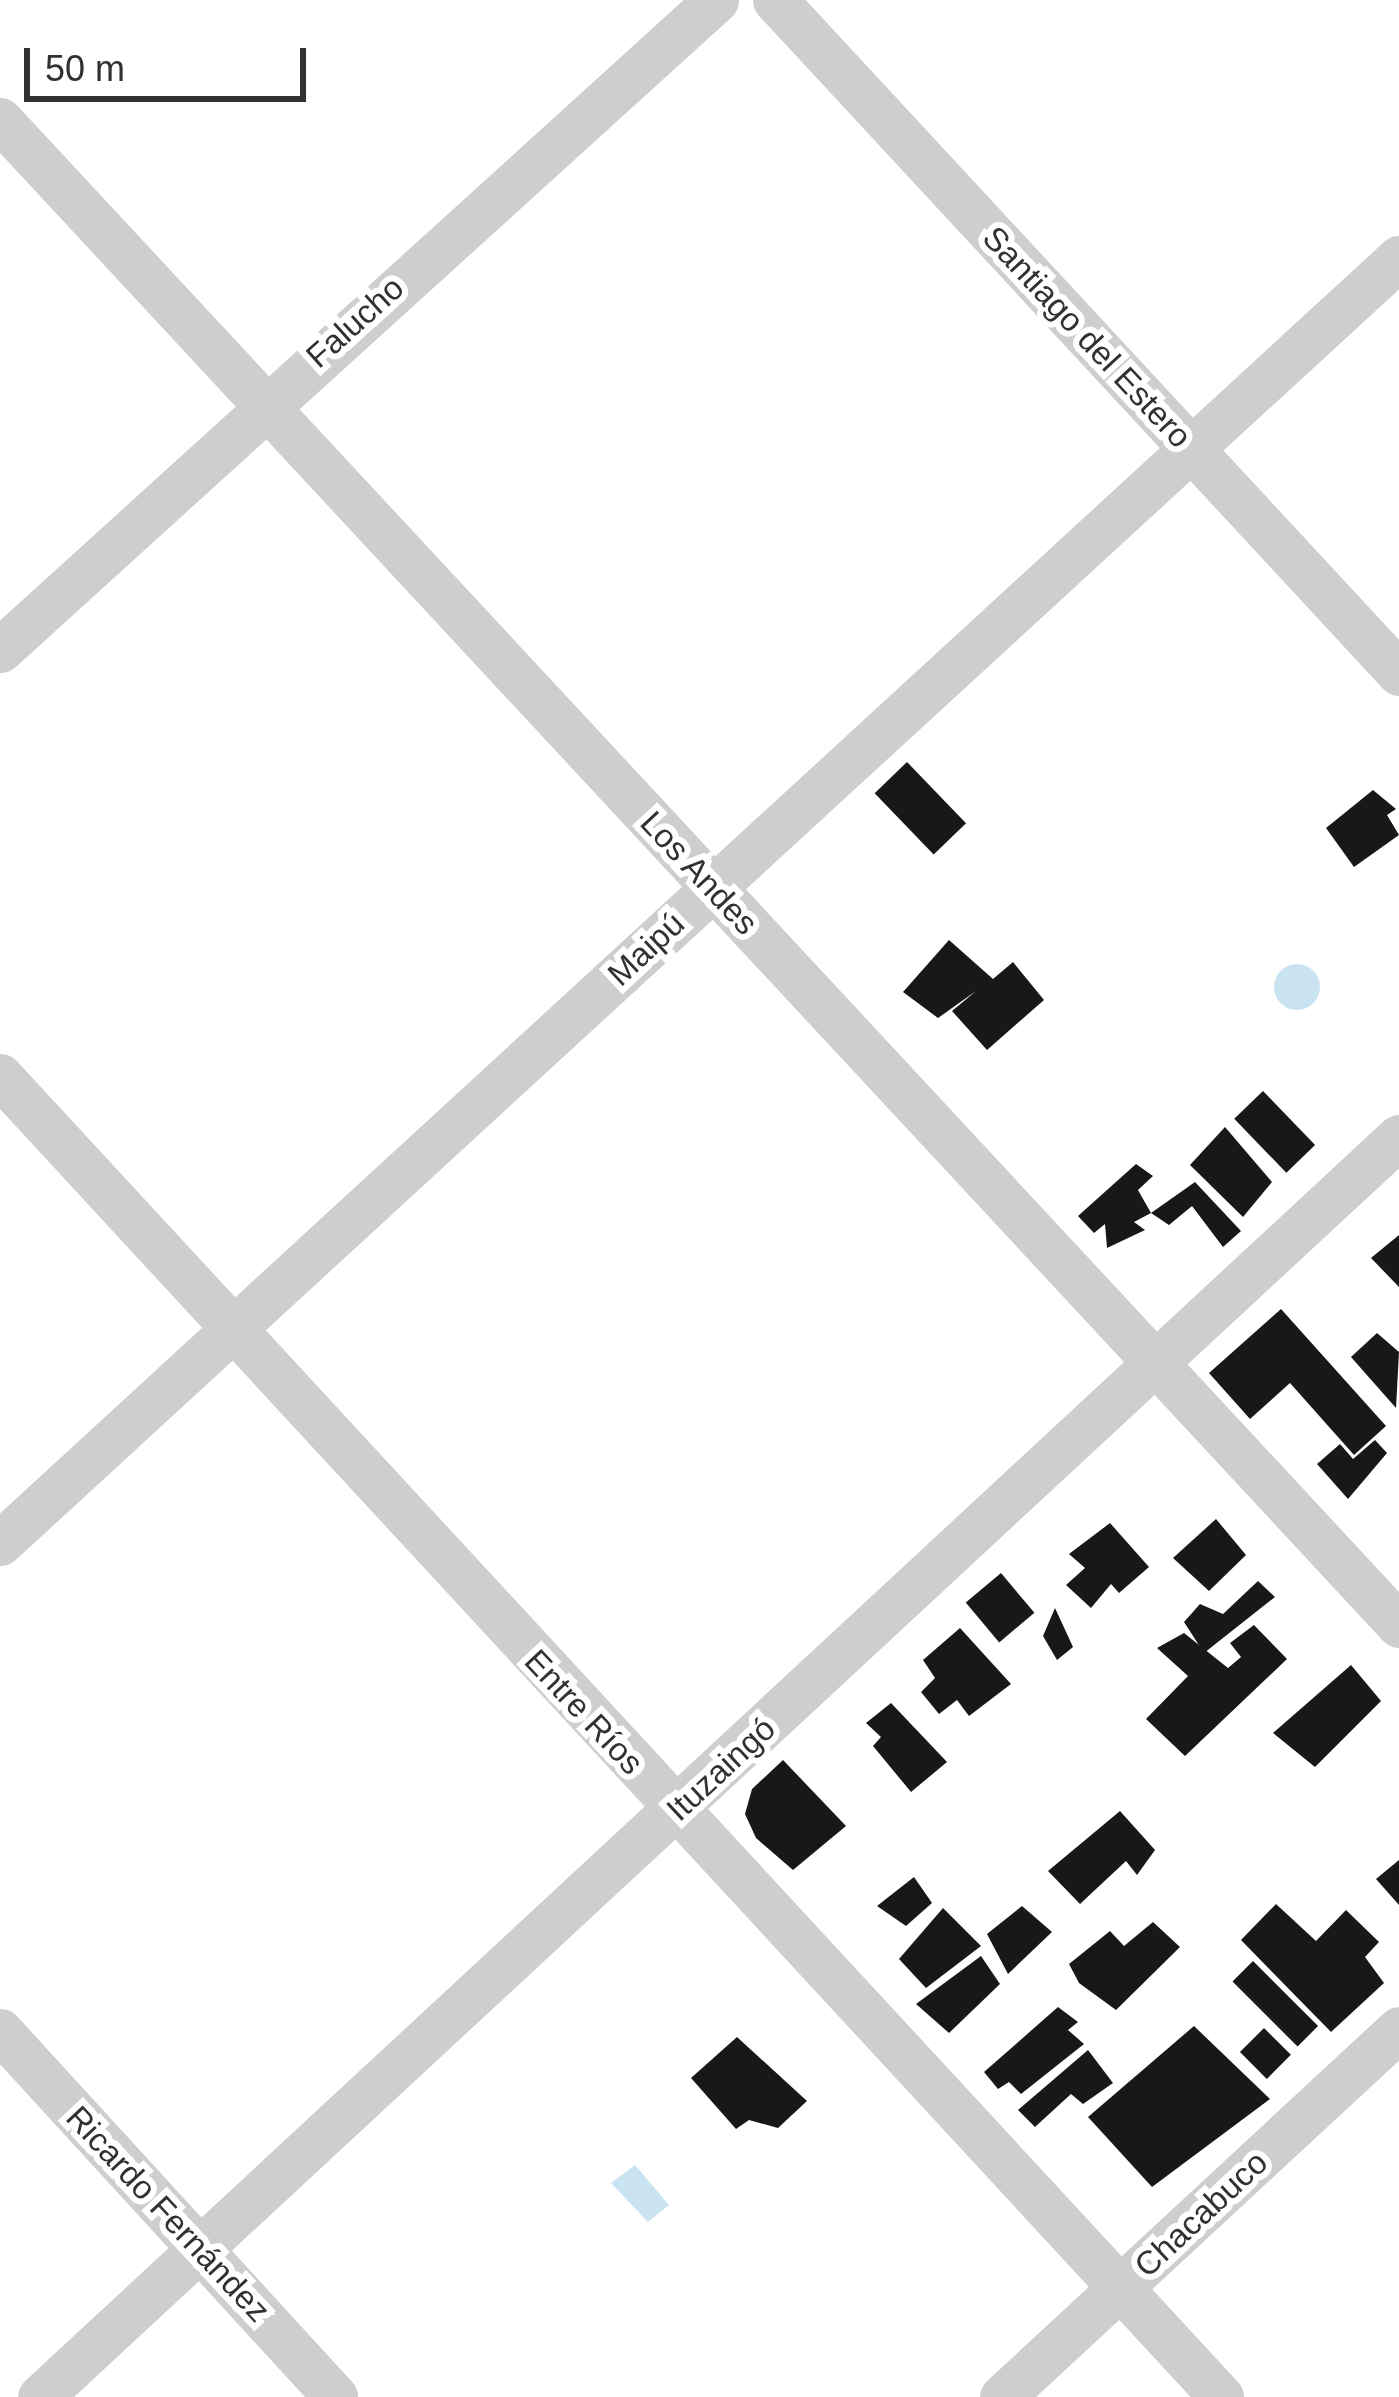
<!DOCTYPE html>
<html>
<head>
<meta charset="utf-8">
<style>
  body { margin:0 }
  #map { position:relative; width:1399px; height:2397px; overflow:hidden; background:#fff; font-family:Helvetica,sans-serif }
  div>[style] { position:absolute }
  .water>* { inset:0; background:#c9e3f0 }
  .round { border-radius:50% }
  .building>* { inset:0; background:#181818; transform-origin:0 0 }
  .minor>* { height:45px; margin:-22.5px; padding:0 22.5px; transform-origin:22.5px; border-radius:22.5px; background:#cecece }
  span { translate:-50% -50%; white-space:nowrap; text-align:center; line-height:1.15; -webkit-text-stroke:12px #fff; paint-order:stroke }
  .street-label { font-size:33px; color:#313131 }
  .scale { position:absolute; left:24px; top:48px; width:282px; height:54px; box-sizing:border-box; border:6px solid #313131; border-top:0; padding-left:15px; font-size:36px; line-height:42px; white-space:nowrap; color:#313131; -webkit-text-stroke:9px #fff; paint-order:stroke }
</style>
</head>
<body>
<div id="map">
  <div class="water">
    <i class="round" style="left:1274px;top:964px;width:46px;height:46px"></i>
    <i style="clip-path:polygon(635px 2165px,669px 2205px,648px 2222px,611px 2183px)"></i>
  </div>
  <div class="building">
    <i style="left:907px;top:762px;width:85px;height:45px;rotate:46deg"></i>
    <i style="clip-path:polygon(1373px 790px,1396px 809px,1387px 815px,1399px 835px,1354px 867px,1326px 828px)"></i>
    <i style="clip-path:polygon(949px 940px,993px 979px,1013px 962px,1044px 1000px,987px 1050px,952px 1011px,976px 991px,938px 1018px,903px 992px)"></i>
    <i style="left:1263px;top:1091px;width:75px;height:40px;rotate:46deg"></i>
    <i style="clip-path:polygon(1225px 1127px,1272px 1182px,1243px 1217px,1190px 1165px)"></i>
    <i style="clip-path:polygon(1136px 1164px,1153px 1176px,1138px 1190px,1151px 1213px,1134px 1222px,1145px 1230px,1107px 1248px,1105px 1224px,1094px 1233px,1078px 1216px)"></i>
    <i style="clip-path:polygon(1195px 1182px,1241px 1231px,1223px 1247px,1192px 1206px,1169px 1225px,1151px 1213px)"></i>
    <i style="clip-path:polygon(1399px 1235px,1399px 1287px,1371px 1258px)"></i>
    <i style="clip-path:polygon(1281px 1309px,1386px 1426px,1354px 1455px,1290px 1383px,1250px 1419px,1209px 1373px)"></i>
    <i style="clip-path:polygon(1377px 1333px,1399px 1352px,1396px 1408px,1351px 1357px)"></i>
    <i style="clip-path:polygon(1375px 1440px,1387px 1453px,1348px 1499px,1317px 1464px,1340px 1444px,1353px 1459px)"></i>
    <i style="clip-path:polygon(1216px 1519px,1246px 1555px,1209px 1591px,1173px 1558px)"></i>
    <i style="clip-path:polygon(1110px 1523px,1149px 1567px,1119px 1593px,1111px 1584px,1091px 1608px,1066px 1585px,1085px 1568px,1069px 1554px)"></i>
    <i style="left:1001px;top:1573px;width:52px;height:46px;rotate:50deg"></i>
    <i style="clip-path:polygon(1258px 1581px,1275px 1597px,1204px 1653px,1184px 1622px,1200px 1604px,1223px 1614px)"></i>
    <i style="clip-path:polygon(1055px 1608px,1073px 1647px,1057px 1660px,1043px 1636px)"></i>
    <i style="clip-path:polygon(1254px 1625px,1287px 1659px,1185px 1756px,1146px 1719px,1188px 1676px,1157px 1648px,1184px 1633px,1228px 1668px,1241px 1657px,1230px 1643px)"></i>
    <i style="clip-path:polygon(960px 1628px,1011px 1684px,969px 1716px,957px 1700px,939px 1714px,921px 1692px,935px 1678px,923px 1660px)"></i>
    <i style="clip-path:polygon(1351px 1665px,1381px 1701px,1315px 1767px,1273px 1733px)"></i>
    <i style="clip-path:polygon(891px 1703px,947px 1762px,911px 1792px,873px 1746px,881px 1737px,866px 1723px)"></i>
    <i style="clip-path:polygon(783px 1760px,846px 1826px,793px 1870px,756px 1838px,745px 1814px,752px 1789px)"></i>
    <i style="clip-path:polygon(1120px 1811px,1155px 1850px,1137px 1875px,1126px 1861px,1080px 1904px,1048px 1871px)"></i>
    <i style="clip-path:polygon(1399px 1860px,1399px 1905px,1376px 1879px)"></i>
    <i style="clip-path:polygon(914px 1877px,932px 1903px,906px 1926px,877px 1906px)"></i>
    <i style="clip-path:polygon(1276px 1904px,1316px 1941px,1346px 1910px,1379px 1942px,1365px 1957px,1384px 1983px,1331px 2032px,1241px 1940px)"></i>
    <i style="clip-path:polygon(1022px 1906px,1052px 1932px,1008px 1974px,987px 1934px)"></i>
    <i style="clip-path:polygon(943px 1908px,981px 1946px,926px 1988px,899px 1959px)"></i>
    <i style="clip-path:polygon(1153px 1922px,1180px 1947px,1116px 2010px,1079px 1983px,1069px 1964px,1110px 1931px,1124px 1946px)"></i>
    <i style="clip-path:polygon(981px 1956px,1000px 1984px,949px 2033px,916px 2004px)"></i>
    <i style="left:1253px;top:1961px;width:92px;height:29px;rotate:45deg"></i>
    <i style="clip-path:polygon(1058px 2007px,1078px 2022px,1068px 2030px,1084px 2044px,1021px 2094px,1009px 2082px,998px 2089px,984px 2072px)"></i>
    <i style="clip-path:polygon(1194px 2026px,1270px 2099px,1152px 2187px,1088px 2117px)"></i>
    <i style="left:1264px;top:2028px;width:38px;height:34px;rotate:45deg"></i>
    <i style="clip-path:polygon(737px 2037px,807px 2101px,778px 2128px,749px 2120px,736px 2129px,691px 2078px)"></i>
    <i style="clip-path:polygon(1088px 2050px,1113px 2083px,1083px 2104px,1071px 2094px,1035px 2127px,1018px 2110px)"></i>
  </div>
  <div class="minor">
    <i style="left:775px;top:0;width:918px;rotate:47.16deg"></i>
    <i style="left:0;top:120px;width:2055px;rotate:47.09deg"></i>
    <i style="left:0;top:650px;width:967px;rotate:-42.23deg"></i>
    <i style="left:0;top:1076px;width:1799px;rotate:47.25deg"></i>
    <i style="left:0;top:1543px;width:1900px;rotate:-42.57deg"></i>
    <i style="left:0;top:2031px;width:496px;rotate:47.5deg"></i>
    <i style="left:40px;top:2397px;width:1853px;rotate:-42.84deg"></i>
    <i style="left:1002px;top:2397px;width:541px;rotate:-42.83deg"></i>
  </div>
  <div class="street-label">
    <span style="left:355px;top:322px;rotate:-42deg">Falucho</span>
    <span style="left:1087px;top:337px;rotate:47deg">Santiago del Estero</span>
    <span style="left:699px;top:873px;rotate:47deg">Los Andes</span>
    <span style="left:646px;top:949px;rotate:-43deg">Maipú</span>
    <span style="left:584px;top:1712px;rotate:47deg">Entre Ríos</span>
    <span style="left:721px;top:1769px;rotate:-43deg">Ituzaingó</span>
    <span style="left:168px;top:2214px;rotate:47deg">Ricardo Fernández</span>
    <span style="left:1201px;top:2214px;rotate:-43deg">Chacabuco</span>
  </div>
  <div class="scale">50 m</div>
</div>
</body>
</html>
